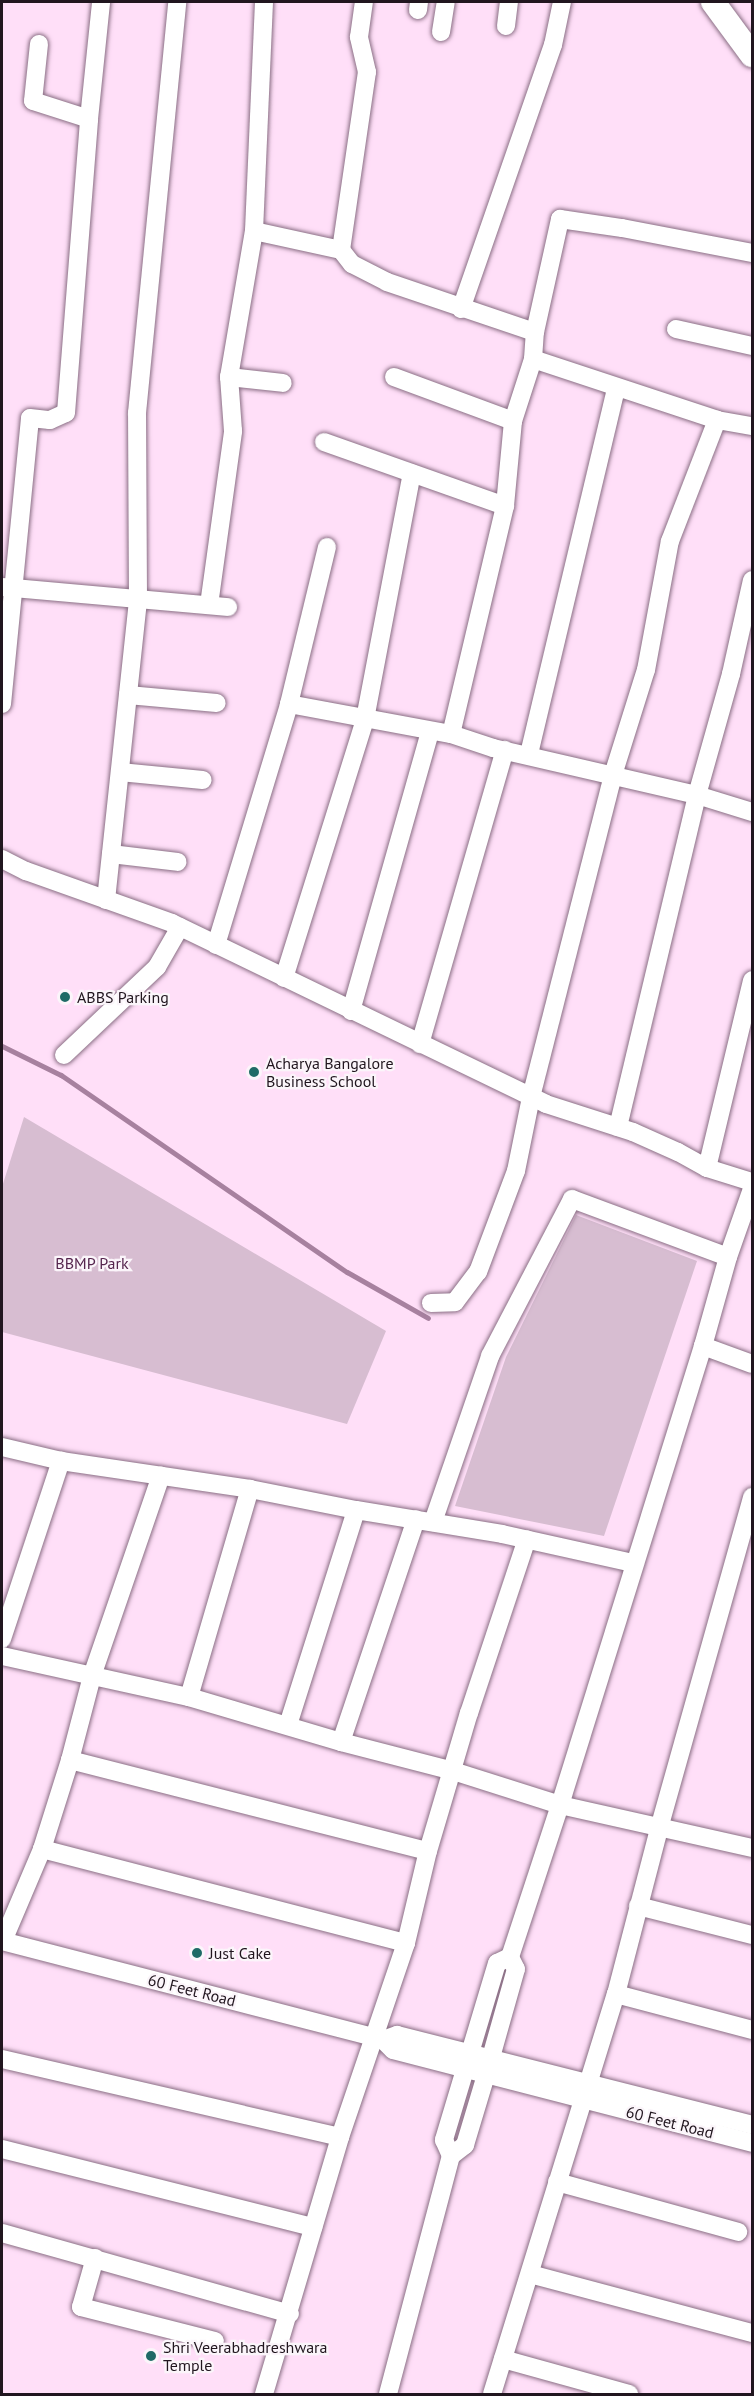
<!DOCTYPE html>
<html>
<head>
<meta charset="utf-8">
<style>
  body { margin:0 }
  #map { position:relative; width:754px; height:2396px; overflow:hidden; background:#ffdff8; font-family:"PT Sans",sans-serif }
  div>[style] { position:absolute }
  .green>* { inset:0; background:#d7bdd1 }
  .stream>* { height:5px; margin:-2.5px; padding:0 2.5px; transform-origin:2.5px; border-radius:2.5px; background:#a7819f }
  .roads { filter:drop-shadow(0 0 2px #8a6e84) drop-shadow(0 0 2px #8a6e84) }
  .minor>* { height:18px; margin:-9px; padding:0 9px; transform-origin:9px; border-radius:9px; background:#fff }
  .major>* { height:24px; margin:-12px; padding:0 12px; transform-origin:12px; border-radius:12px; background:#fff }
  .dots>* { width:16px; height:16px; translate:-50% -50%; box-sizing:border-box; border:3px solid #fbf5fa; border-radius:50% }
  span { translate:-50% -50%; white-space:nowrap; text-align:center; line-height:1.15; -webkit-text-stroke:4.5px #fbf5fa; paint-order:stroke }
  .poi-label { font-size:16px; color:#21161f }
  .left { translate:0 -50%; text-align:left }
  .park-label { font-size:16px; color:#56254e }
  .street-label { font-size:16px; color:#21161f }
  .frame { position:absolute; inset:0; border:3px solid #21161f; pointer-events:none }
</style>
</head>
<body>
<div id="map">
  <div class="green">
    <i style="clip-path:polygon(24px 1117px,386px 1331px,347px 1424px,2px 1332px,2px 1187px)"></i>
    <i style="clip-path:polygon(576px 1215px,697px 1261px,604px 1536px,455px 1506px,506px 1357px)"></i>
  </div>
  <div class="stream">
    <i style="left:2px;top:1046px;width:66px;rotate:26.2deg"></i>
    <i style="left:61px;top:1075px;width:347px;rotate:34.6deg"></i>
    <i style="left:347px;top:1272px;width:93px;rotate:29.6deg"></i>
  </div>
  <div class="roads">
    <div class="minor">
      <i style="left:418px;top:10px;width:8px;rotate:-83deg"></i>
      <i style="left:506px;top:26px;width:24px;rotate:-83deg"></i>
      <i style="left:441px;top:32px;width:30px;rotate:-81deg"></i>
      <i style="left:39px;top:44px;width:57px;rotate:96deg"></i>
      <i style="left:33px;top:101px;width:59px;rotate:17.8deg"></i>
      <i style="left:254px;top:231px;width:89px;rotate:12.3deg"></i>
      <i style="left:341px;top:250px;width:18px;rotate:52deg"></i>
      <i style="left:352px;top:264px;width:39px;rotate:27deg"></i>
      <i style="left:387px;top:282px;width:156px;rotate:18.7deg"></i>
      <i style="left:341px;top:250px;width:180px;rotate:-81.7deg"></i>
      <i style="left:367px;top:72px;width:36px;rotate:-103deg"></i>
      <i style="left:359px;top:37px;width:35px;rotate:-82deg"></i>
      <i style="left:461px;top:309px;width:280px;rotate:-70.8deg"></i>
      <i style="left:553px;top:45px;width:44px;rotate:-78.2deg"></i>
      <i style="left:676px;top:329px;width:78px;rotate:12.6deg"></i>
      <i style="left:533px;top:359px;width:194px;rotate:18.3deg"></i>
      <i style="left:717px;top:420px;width:36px;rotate:10deg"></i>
      <i style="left:229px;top:377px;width:54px;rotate:6.3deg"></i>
      <i style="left:394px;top:377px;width:127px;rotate:20.3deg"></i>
      <i style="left:513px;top:421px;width:85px;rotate:95.4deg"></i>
      <i style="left:505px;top:506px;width:234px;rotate:103.3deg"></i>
      <i style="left:513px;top:421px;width:65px;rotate:-72.1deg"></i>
      <i style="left:533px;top:359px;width:27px;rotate:-86deg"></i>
      <i style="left:535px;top:332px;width:116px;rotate:-77.5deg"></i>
      <i style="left:560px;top:219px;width:63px;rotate:8.3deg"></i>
      <i style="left:622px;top:228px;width:132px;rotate:10.9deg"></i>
      <i style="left:324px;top:442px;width:192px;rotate:19.5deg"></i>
      <i style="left:327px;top:547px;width:162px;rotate:103.6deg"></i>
      <i style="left:289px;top:704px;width:165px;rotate:10.5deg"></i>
      <i style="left:451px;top:734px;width:44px;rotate:18.4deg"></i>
      <i style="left:493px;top:748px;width:209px;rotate:13deg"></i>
      <i style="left:697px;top:795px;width:58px;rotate:17.2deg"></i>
      <i style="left:3px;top:587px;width:226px;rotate:5.1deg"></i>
      <i style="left:209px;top:605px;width:176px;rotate:-82.1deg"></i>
      <i style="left:233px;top:431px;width:54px;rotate:-94.2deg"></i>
      <i style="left:229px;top:377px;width:148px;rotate:-80.3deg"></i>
      <i style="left:254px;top:231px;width:229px;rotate:-87.5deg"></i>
      <i style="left:128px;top:695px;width:89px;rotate:5.1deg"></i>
      <i style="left:2px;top:704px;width:287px;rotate:-84.4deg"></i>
      <i style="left:30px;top:418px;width:20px;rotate:6deg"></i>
      <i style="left:50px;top:420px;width:17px;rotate:-24deg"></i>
      <i style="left:66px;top:413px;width:295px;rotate:-85.5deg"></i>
      <i style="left:89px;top:119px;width:118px;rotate:-84.1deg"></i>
      <i style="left:529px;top:754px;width:376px;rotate:-76.6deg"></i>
      <i style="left:120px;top:772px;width:83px;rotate:5.5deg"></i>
      <i style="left:111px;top:854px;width:67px;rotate:6.8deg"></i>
      <i style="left:2px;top:859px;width:27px;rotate:27deg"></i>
      <i style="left:26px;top:871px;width:155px;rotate:19.6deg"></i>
      <i style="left:172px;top:923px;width:415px;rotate:25.8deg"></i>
      <i style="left:546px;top:1104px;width:91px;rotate:17.8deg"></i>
      <i style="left:633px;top:1132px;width:49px;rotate:24deg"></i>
      <i style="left:678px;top:1152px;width:33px;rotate:29deg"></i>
      <i style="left:707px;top:1168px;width:47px;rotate:17.3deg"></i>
      <i style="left:106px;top:900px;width:303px;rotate:-83.9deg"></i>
      <i style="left:138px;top:599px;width:186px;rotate:-90.3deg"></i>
      <i style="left:137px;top:413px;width:413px;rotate:-84.4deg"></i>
      <i style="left:216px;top:945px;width:252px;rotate:-73.1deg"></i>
      <i style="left:284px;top:978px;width:271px;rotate:-72.6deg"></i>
      <i style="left:365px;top:719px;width:250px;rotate:-79.2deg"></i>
      <i style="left:351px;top:1011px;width:291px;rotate:-74.2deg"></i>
      <i style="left:420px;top:1044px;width:306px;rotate:-73.9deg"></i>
      <i style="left:64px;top:1055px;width:128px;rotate:-43.4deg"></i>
      <i style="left:157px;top:967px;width:46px;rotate:-60.1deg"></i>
      <i style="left:618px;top:1127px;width:341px;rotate:-76.6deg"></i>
      <i style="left:697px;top:795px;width:126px;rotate:-74.3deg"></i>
      <i style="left:731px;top:674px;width:96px;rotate:-77.4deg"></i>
      <i style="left:707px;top:1168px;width:193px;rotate:-76.5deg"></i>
      <i style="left:431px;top:1303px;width:24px;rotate:-2deg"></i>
      <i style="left:455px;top:1302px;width:38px;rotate:-53deg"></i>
      <i style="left:478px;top:1272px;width:108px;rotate:-69.4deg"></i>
      <i style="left:516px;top:1171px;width:76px;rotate:-78.5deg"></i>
      <i style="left:531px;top:1097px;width:332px;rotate:-75.7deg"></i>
      <i style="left:613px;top:775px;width:110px;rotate:-72.6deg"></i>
      <i style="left:646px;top:670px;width:131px;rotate:-79.5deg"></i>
      <i style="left:670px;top:541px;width:130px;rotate:-68.8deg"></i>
      <i style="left:703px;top:1346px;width:92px;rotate:-74.3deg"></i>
      <i style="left:728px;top:1257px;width:72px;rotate:-70.6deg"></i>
      <i style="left:2px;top:1447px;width:61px;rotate:13.3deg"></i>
      <i style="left:61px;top:1461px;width:191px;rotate:8.4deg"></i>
      <i style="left:250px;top:1489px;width:108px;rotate:11.2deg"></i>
      <i style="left:356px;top:1510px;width:148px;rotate:9.3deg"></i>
      <i style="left:502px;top:1534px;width:134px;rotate:12.5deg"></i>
      <i style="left:433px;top:1522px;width:176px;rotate:-71deg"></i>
      <i style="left:490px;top:1356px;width:177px;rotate:-62.4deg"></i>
      <i style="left:572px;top:1199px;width:166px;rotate:20.4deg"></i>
      <i style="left:2px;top:1639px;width:188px;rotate:-71.7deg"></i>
      <i style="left:2px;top:1656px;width:191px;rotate:12.4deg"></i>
      <i style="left:189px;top:1697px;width:159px;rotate:16.5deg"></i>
      <i style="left:341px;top:1742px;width:116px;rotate:14.5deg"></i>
      <i style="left:453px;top:1771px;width:112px;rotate:17.6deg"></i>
      <i style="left:560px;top:1805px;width:197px;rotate:12.6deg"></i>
      <i style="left:189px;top:1697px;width:217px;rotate:-73.7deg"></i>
      <i style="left:288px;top:1725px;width:225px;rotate:-72.4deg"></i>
      <i style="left:341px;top:1742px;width:235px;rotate:-71.4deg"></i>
      <i style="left:70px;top:1760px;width:369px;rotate:14.3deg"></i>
      <i style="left:42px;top:1849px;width:376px;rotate:14.5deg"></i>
      <i style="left:638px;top:1906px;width:118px;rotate:14.3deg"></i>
      <i style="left:2px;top:1941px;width:383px;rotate:14.5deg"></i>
      <i style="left:373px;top:2037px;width:10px;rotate:17deg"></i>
      <i style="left:383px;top:2040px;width:14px;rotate:45deg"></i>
      <i style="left:393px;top:2050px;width:371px;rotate:14.5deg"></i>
      <i style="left:3px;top:1941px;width:100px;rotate:-67deg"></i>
      <i style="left:42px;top:1849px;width:93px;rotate:-72.5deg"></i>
      <i style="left:70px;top:1760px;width:87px;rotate:-75.3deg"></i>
      <i style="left:92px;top:1676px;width:212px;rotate:-71deg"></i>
      <i style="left:510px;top:1957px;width:160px;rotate:-71.8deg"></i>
      <i style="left:560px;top:1805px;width:481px;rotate:-72.7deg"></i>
      <i style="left:703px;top:1346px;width:52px;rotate:20.2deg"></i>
      <i style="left:616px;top:1994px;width:141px;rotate:14.8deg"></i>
      <i style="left:383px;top:2040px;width:15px;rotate:-20deg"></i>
      <i style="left:397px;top:2035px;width:366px;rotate:14.2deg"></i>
      <i style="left:2px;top:2059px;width:347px;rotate:13deg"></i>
      <i style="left:2px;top:2149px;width:321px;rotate:14.1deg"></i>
      <i style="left:557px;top:2182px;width:188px;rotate:15.4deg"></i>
      <i style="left:2px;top:2233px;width:299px;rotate:15.7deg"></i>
      <i style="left:95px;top:2258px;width:51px;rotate:105.9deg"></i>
      <i style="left:81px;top:2307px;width:138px;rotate:14.2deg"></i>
      <i style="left:530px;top:2274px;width:230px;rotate:14.9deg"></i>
      <i style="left:503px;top:2359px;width:131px;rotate:15.5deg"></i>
      <i style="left:264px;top:2394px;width:268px;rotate:-73.5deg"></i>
      <i style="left:340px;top:2137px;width:205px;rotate:-71.2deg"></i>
      <i style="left:406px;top:1943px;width:95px;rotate:-76.6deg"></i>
      <i style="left:428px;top:1851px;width:144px;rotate:-73.5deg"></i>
      <i style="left:469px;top:1713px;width:183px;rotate:-71.6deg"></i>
      <i style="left:388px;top:2394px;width:246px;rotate:-75.2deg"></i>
      <i style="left:451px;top:2156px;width:18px;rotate:-38deg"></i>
      <i style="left:465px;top:2145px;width:73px;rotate:-73.3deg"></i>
      <i style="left:486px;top:2075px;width:110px;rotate:-74.2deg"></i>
      <i style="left:516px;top:1969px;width:13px;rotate:-117deg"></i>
      <i style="left:510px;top:1957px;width:14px;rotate:155deg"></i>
      <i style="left:497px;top:1963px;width:185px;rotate:106.7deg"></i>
      <i style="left:444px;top:2140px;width:17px;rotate:66deg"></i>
      <i style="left:492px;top:2394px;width:419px;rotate:-72.8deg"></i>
      <i style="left:616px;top:1994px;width:175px;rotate:-75.4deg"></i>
      <i style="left:660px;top:1825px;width:341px;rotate:-74.3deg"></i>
    </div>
    <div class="major">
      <i style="left:713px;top:2px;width:66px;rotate:53.7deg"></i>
    </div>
  </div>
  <div class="dots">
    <i style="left:65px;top:997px;background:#1f6a66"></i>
    <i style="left:254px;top:1072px;background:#1f6a66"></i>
    <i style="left:197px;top:1953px;background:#1f6a66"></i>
    <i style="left:151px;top:2356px;background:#1f6a66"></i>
  </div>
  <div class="poi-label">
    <span class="left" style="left:77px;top:997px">ABBS Parking</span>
    <span class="left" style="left:266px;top:1072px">Acharya Bangalore<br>Business School</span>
    <span class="left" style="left:209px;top:1953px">Just Cake</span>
    <span class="left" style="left:163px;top:2356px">Shri Veerabhadreshwara<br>Temple</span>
  </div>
  <div class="park-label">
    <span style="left:92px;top:1263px">BBMP Park</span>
  </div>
  <div class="street-label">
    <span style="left:192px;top:1990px;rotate:14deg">60 Feet Road</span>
    <span style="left:670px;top:2122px;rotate:14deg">60 Feet Road</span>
  </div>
  <div class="frame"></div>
</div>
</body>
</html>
